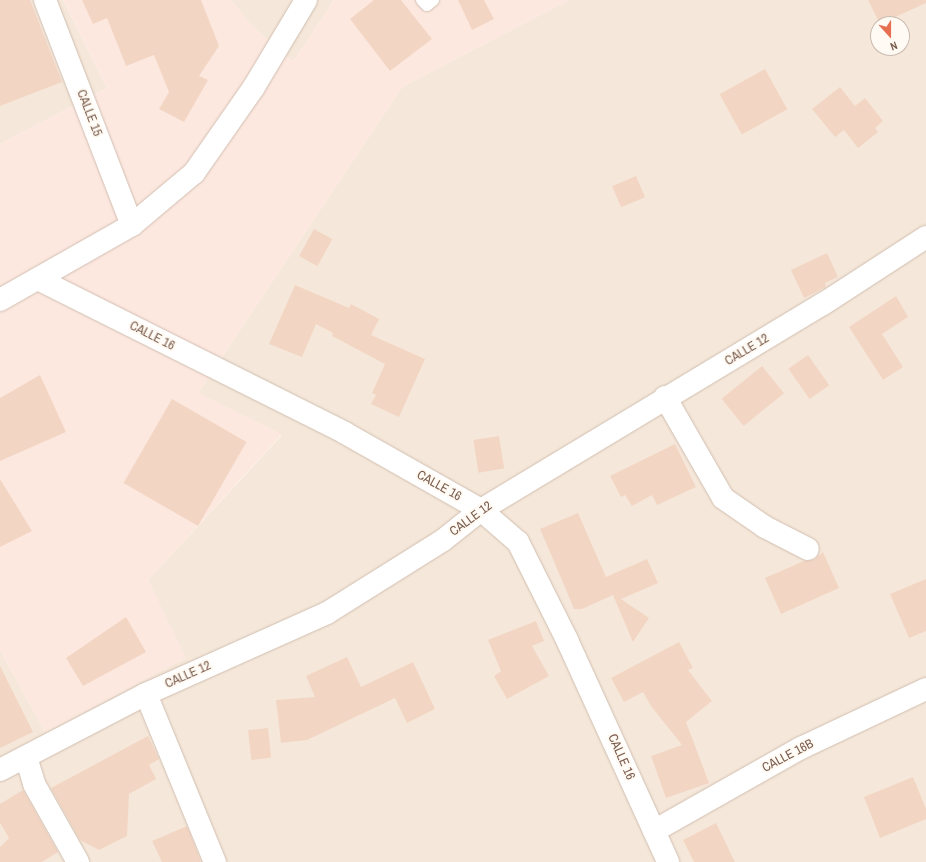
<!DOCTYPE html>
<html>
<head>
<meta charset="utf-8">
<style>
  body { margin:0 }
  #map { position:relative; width:926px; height:862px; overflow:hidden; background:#fdf6ec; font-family:"Archivo Narrow",sans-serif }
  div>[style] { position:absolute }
  .residential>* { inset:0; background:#f5e8da }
  .commercial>* { inset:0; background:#fde8e0 }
  .building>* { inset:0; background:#f3d5c3; transform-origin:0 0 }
  .roads { filter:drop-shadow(0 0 1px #d1beb0) drop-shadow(0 0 1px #d1beb0) }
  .lane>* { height:12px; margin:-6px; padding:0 6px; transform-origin:6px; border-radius:6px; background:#fff }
  .street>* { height:22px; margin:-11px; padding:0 11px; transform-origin:11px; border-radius:11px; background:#fff }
  .secondary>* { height:22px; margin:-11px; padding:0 11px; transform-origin:11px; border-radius:11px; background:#fff }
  span { translate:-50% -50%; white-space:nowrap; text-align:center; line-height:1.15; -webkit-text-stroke:4px #fffaf3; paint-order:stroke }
  .street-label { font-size:13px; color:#7a5c4d }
  .north { position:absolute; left:870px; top:16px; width:40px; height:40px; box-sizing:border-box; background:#fffaf3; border:1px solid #cabbb1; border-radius:50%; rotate:159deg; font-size:11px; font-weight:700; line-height:16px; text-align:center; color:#7a5c4d }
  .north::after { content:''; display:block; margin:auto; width:14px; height:18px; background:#e76f51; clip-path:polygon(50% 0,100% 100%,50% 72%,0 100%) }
</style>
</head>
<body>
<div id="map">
  <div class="residential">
    <i style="clip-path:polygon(0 0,63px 0,107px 88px,0 144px)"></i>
    <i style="clip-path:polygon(231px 0,334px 0,293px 62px,251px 25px)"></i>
    <i style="clip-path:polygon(evenodd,569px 0,926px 0,926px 862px,0 862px,0 650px,45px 732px,185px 658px,148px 580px,282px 435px,198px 393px,402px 87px,569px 0,878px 24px,902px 24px,902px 48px,878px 48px,878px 24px)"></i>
  </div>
  <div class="commercial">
    <i style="clip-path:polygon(63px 0,231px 0,251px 25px,293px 62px,334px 0,569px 0,402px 87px,198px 393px,282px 434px,148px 580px,186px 658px,45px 732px,0 650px,0 144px,107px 88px)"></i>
  </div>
  <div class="building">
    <i style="clip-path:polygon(0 0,30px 0,62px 82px,0 106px)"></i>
    <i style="clip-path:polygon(82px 0,201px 0,219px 46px,199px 76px,208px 80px,184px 122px,159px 109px,169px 92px,154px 55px,126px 66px,107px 18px,93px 24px)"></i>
    <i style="clip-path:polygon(374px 0,401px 0,432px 39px,390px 71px,350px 19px)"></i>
    <i style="clip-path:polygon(458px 0,484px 0,494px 19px,472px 30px)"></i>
    <i style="clip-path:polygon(868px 0,926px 0,926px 3px,880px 24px)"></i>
    <i style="left:765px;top:69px;width:46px;height:52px;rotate:61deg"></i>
    <i style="clip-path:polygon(840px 87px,855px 106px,865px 98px,883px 121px,875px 128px,878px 132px,858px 148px,844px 130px,835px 137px,812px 109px)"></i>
    <i style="left:636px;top:176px;width:23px;height:26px;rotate:67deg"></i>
    <i style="left:314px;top:229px;width:21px;height:31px;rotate:29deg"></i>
    <i style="clip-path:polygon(827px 253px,838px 277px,825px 283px,826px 287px,804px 298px,791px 270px)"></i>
    <i style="clip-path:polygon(295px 285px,349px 308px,351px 304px,379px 319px,371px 335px,425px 359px,399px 417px,371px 404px,376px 395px,372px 393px,385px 364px,332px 336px,333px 333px,316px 324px,302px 357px,269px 344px)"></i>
    <i style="clip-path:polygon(896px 296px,908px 317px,882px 334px,903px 367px,883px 380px,849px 327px)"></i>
    <i style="left:808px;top:355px;width:37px;height:24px;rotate:55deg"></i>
    <i style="left:762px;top:366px;width:35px;height:52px;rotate:51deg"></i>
    <i style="clip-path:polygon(40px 375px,66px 432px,0 461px,0 398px)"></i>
    <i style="left:172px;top:399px;width:86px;height:97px;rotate:30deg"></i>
    <i style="left:499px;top:436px;width:33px;height:26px;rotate:81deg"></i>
    <i style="clip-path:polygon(675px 444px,696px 487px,657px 505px,652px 495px,632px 506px,625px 495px,621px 497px,610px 476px)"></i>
    <i style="clip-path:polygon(0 479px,32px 531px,0 547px)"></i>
    <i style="clip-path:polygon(578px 513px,606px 577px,647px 559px,658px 583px,621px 599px,649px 618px,633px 642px,613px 595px,582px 609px,574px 609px,553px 559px,540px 529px)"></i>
    <i style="clip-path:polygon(823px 552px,839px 588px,781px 614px,765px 578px,804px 561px,814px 560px)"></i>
    <i style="clip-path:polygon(926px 579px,926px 631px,909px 638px,890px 594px)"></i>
    <i style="clip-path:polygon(126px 617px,146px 652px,83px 686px,66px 658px)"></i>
    <i style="clip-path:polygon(536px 621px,544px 641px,532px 646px,549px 676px,507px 699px,494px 676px,501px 671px,488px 640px)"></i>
    <i style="clip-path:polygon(679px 642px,693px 668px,688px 670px,712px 701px,686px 722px,709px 783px,666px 798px,651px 756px,682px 745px,651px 706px,643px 692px,624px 702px,611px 678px)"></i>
    <i style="clip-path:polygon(347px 657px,361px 687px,413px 662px,435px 709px,407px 723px,395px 698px,307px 740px,281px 743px,276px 700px,315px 697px,306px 676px)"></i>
    <i style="clip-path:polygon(0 666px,33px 732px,0 748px)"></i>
    <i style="left:268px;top:728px;width:30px;height:20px;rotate:84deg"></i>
    <i style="clip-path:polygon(148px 736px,159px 759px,149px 765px,156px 779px,129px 794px,127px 836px,99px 850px,80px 840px,51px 788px)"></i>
    <i style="clip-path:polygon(913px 777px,926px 809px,926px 819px,880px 838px,864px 797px)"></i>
    <i style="clip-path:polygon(23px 790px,58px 852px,42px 862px,0 862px,0 847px,9px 838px,0 823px,0 804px)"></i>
    <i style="clip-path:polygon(716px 823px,735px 862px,694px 862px,683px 840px)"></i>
    <i style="clip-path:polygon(187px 826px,201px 862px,162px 862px,152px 841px)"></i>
  </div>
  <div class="roads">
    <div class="lane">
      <i style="left:422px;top:0;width:7px;rotate:45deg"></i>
      <i style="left:427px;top:5px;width:8px;rotate:-40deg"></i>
    </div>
    <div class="street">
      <i style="left:45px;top:0;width:241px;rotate:68.9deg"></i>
      <i style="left:38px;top:279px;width:343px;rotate:26.6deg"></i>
      <i style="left:345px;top:433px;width:156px;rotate:29.5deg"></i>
      <i style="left:481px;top:510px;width:49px;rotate:40.9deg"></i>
      <i style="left:518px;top:542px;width:110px;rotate:63.4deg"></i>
      <i style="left:567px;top:640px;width:244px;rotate:65.5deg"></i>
      <i style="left:665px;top:397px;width:116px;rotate:60.1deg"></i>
      <i style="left:723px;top:498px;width:51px;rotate:34.6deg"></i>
      <i style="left:765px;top:527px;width:48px;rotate:27.1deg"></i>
      <i style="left:146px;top:694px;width:182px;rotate:67.7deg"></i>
      <i style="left:26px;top:757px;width:28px;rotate:73deg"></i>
      <i style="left:34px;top:784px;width:90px;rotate:60.6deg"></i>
      <i style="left:0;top:770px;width:165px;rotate:-27.5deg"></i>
      <i style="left:146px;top:694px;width:198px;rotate:-24.1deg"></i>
      <i style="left:327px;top:613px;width:136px;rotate:-32.1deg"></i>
      <i style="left:442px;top:541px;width:50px;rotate:-38.5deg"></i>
      <i style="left:481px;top:510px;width:399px;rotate:-31.1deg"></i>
      <i style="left:823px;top:304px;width:123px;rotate:-33deg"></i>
      <i style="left:654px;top:831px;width:169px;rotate:-29.5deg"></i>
      <i style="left:801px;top:748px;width:138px;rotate:-25.3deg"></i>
    </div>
    <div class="secondary">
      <i style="left:0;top:300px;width:152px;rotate:-29.6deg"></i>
      <i style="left:132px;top:225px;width:81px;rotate:-40deg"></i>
      <i style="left:194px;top:173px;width:105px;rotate:-55.1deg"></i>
      <i style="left:254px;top:87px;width:101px;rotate:-59.1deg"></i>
    </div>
  </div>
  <div class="street-label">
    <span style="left:89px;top:113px;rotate:69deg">CALLE 15</span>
    <span style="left:152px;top:336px;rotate:27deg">CALLE 16</span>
    <span style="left:747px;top:350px;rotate:-31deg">CALLE 12</span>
    <span style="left:439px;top:486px;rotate:29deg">CALLE 16</span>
    <span style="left:471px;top:519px;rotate:-36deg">CALLE 12</span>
    <span style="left:188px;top:675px;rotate:-24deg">CALLE 12</span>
    <span style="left:788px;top:756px;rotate:-28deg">CALLE 16B</span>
    <span style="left:621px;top:757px;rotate:66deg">CALLE 16</span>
  </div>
  <div class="north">N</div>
</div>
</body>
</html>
